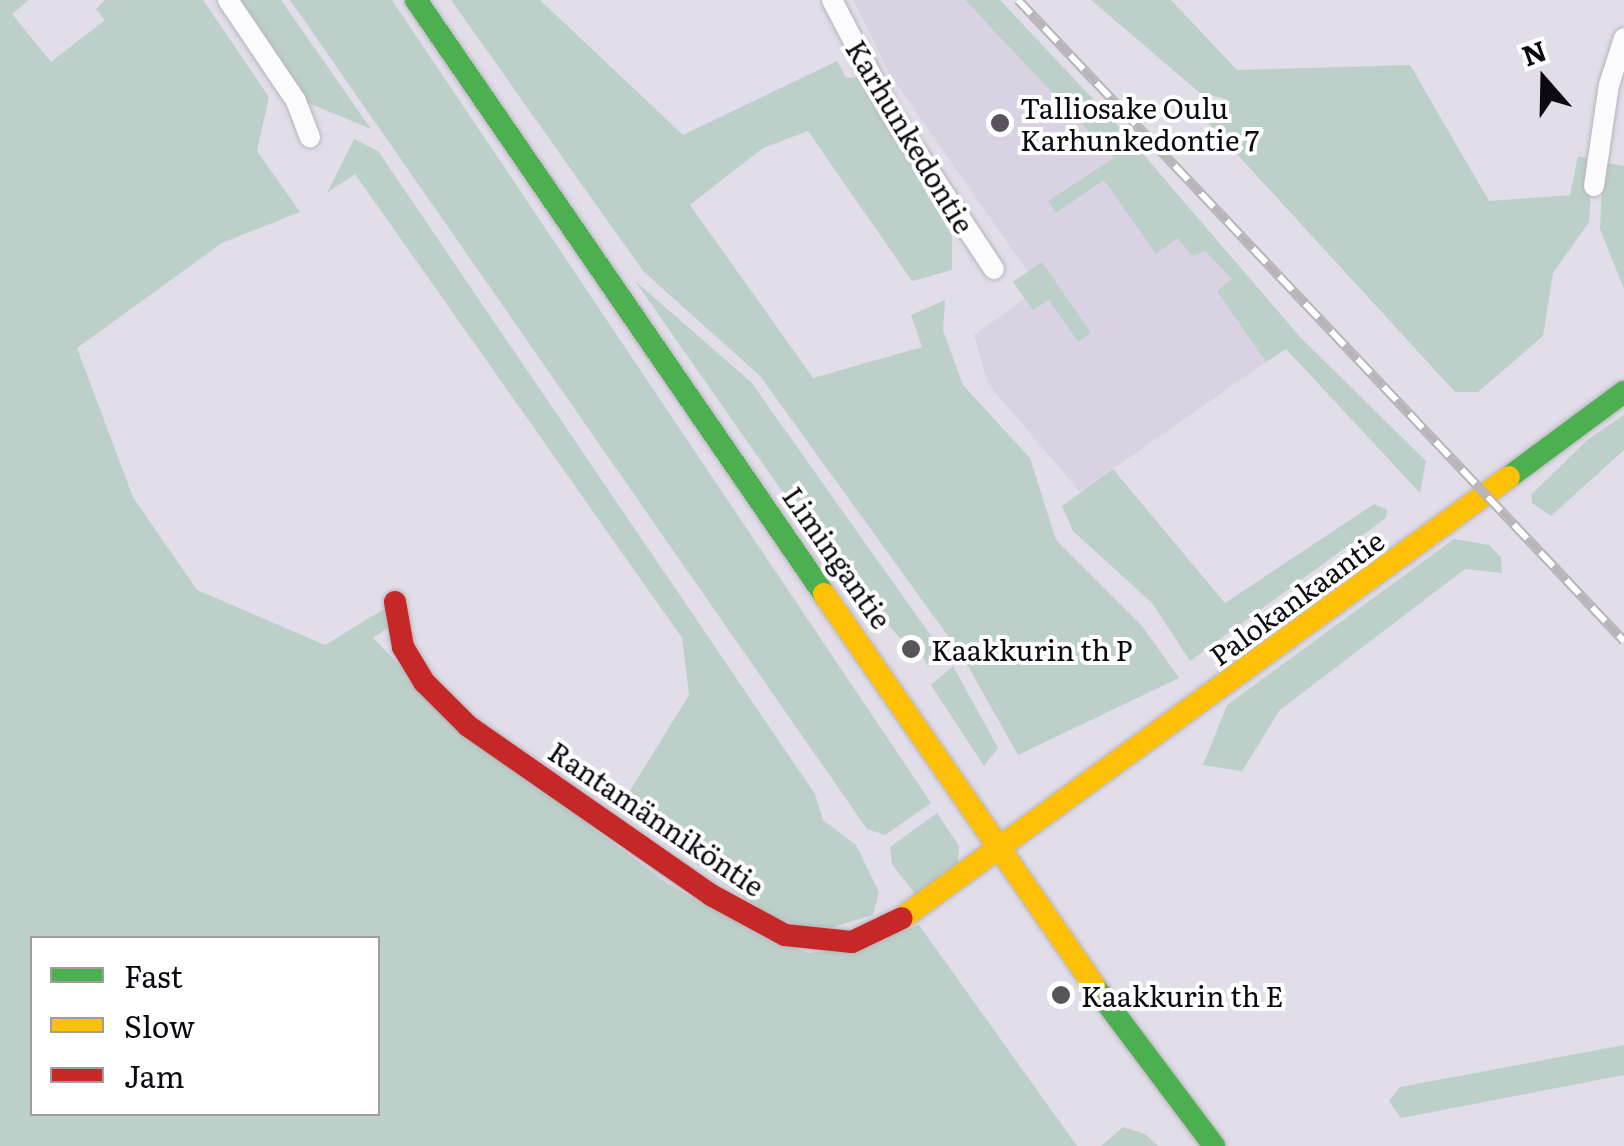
<!DOCTYPE html>
<html>
<head>
<meta charset="utf-8">
<style>
  body { margin:0 }
  #map { position:relative; width:1624px; height:1146px; overflow:hidden; background:#e2dee9; font-family:Literata,serif }
  div>[style] { position:absolute }
  .commercial>* { inset:0; background:#d9d2e3 }
  .green>* { inset:0; background:#bcd0c9 }
  .roads { filter:drop-shadow(0 0 2px #b7b4bc) drop-shadow(0 0 2px #b7b4bc) }
  .street>* { height:20px; margin:-10px; padding:0 10px; transform-origin:10px; border-radius:10px; background:#fbfafc }
  .fast>* { height:22px; margin:-11px; padding:0 11px; transform-origin:11px; border-radius:11px; background:#4caf50 }
  .slow>* { height:22px; margin:-11px; padding:0 11px; transform-origin:11px; border-radius:11px; background:#ffc107 }
  .jam>* { height:22px; margin:-11px; padding:0 11px; transform-origin:11px; border-radius:11px; background:#c62828 }
  .rail>* { height:10px; margin-top:-5px; transform-origin:0; background:repeating-linear-gradient(90deg,#fff 0 19px,#b7b5b9 0 38px); box-sizing:border-box; border-block:2px solid #b7b5b9 }
  .dots>* { width:28px; height:28px; translate:-50% -50%; box-sizing:border-box; border:5px solid #fff; border-radius:50% }
  span { translate:-50% -50%; white-space:nowrap; text-align:center; line-height:1.15; -webkit-text-stroke:8px #fff; paint-order:stroke }
  .poi-label { font-size:28px; color:#0c0a10 }
  .left { translate:0 -50%; text-align:left }
  .street-label { font-size:28px; color:#0c0a10 }
  .legend { position:absolute; left:30px; top:936px; width:350px; height:180px; box-sizing:border-box; background:#fff; border:2px solid #9e9d9f; margin:0; padding:12px 18px; list-style:none; font-size:30px; color:#0c0a10 }
  .legend li { display:flex; align-items:center; gap:20px; height:50px }
  .legend b { width:50px; border:2px solid #9e9d9f }
  .north { position:absolute; left:1494px; top:30px; width:100px; height:100px; -webkit-text-stroke:8px #fff; paint-order:stroke; rotate:340deg; font-size:28px; font-weight:700; line-height:40px; text-align:center; color:#0c0a10 }
  .north::after { content:''; display:block; margin:auto; width:35px; height:45px; background:#0c0a10; clip-path:polygon(50% 0,100% 100%,50% 72%,0 100%) }
</style>
</head>
<body>
<div id="map">
  <div class="commercial">
    <i style="clip-path:polygon(853px 0,965px 0,1293px 343px,1080px 492px,988px 384px,974px 335px,1039px 288px,890px 75px)"></i>
  </div>
  <div class="green">
    <i style="clip-path:polygon(evenodd,0 0,29px 0,12px 14px,51px 62px,105px 20px,96px 9px,105px 0,203px 0,269px 97px,257px 151px,300px 212px,222px 243px,77px 348px,133px 497px,197px 590px,325px 645px,389px 606px,390px 626px,373px 638px,463px 731px,668px 884px,755px 932px,808px 953px,854px 948px,919px 925px,1077px 1146px,0 1146px,0 0,32px 938px,378px 938px,378px 1114px,32px 1114px,32px 938px)"></i>
    <i style="clip-path:polygon(236px 0,281px 0,371px 129px,306px 102px)"></i>
    <i style="clip-path:polygon(290px 0,392px 0,931px 803px,885px 835px,867px 829px)"></i>
    <i style="clip-path:polygon(451px 0,540px 0,683px 135px,837px 61px,846px 78px,858px 77px,952px 220px,952px 270px,912px 281px,808px 131px,763px 148px,690px 205px,813px 378px,922px 347px,911px 315px,945px 300px,943px 330px,963px 385px,1030px 458px,1056px 540px,1142px 626px,1179px 678px,1018px 755px,961px 654px,760px 376px,643px 271px)"></i>
    <i style="clip-path:polygon(965px 0,1000px 0,1124px 132px,1301px 338px,1426px 461px,1420px 493px,1286px 349px,1266px 362px,1217px 291px,1232px 279px,1205px 251px,1192px 256px,1178px 238px,1156px 254px,1104px 180px,1056px 213px,1048px 201px,1114px 158px)"></i>
    <i style="clip-path:polygon(1091px 0,1171px 0,1237px 70px,1410px 65px,1489px 201px,1570px 195px,1578px 156px,1593px 160px,1589px 222px,1553px 273px,1543px 336px,1478px 392px,1455px 392px,1190px 103px,1226px 99px,1200px 93px)"></i>
    <i style="clip-path:polygon(354px 139px,378px 151px,815px 794px,823px 820px,856px 845px,879px 892px,873px 915px,816px 932px,771px 916px,618px 810px,689px 695px,682px 638px,355px 174px,327px 193px)"></i>
    <i style="clip-path:polygon(1603px 162px,1624px 166px,1624px 289px,1600px 229px)"></i>
    <i style="clip-path:polygon(1042px 262px,1091px 333px,1078px 342px,1049px 300px,1033px 310px,1013px 282px)"></i>
    <i style="clip-path:polygon(635px 281px,751px 382px,946px 657px,928px 666px,909px 635px,901px 639px,837px 570px)"></i>
    <i style="clip-path:polygon(1624px 415px,1624px 450px,1551px 516px,1532px 503px,1531px 495px,1587px 440px)"></i>
    <i style="clip-path:polygon(1113px 469px,1225px 603px,1374px 504px,1387px 510px,1386px 518px,1190px 661px,1152px 603px,1073px 531px,1062px 506px)"></i>
    <i style="clip-path:polygon(1454px 539px,1489px 545px,1501px 557px,1502px 573px,1465px 569px,1280px 710px,1242px 771px,1203px 765px,1227px 705px)"></i>
    <i style="clip-path:polygon(953px 666px,998px 748px,984px 766px,931px 685px)"></i>
    <i style="clip-path:polygon(937px 813px,959px 846px,957px 870px,918px 898px,892px 864px,890px 847px)"></i>
    <i style="clip-path:polygon(1624px 1045px,1624px 1075px,1401px 1118px,1389px 1101px,1400px 1087px)"></i>
    <i style="clip-path:polygon(1123px 1127px,1145px 1134px,1158px 1146px,1101px 1146px)"></i>
  </div>
  <div class="roads">
    <div class="street">
      <i style="left:228px;top:0;width:122px;rotate:56deg"></i>
      <i style="left:296px;top:101px;width:39px;rotate:69deg"></i>
      <i style="left:832px;top:0;width:127px;rotate:62.4deg"></i>
      <i style="left:891px;top:113px;width:187px;rotate:56.6deg"></i>
      <i style="left:1594px;top:186px;width:102px;rotate:-81.6deg"></i>
      <i style="left:1609px;top:85px;width:49px;rotate:-72.3deg"></i>
    </div>
    <div class="fast">
      <i style="left:416px;top:0;width:721px;rotate:55.52deg"></i>
      <i style="left:1509px;top:477px;width:143px;rotate:-36.5deg"></i>
      <i style="left:1094px;top:986px;width:200px;rotate:53.1deg"></i>
    </div>
    <div class="slow">
      <i style="left:824px;top:594px;width:476px;rotate:55.4deg"></i>
      <i style="left:902px;top:918px;width:750px;rotate:-36deg"></i>
    </div>
    <div class="jam">
      <i style="left:395px;top:602px;width:46px;rotate:79.9deg"></i>
      <i style="left:403px;top:647px;width:41px;rotate:59deg"></i>
      <i style="left:424px;top:682px;width:62px;rotate:45deg"></i>
      <i style="left:468px;top:726px;width:296px;rotate:34.8deg"></i>
      <i style="left:711px;top:895px;width:84px;rotate:28.4deg"></i>
      <i style="left:785px;top:935px;width:67px;rotate:6deg"></i>
      <i style="left:852px;top:942px;width:55px;rotate:-25.6deg"></i>
    </div>
  </div>
  <div class="rail">
    <i style="left:1018px;top:0;width:882px;rotate:46.61deg"></i>
  </div>
  <div class="dots">
    <i style="left:1000px;top:123px;background:#57545c"></i>
    <i style="left:911px;top:649px;background:#57545c"></i>
    <i style="left:1061px;top:995px;background:#57545c"></i>
  </div>
  <div class="poi-label">
    <span class="left" style="left:1020px;top:123px">Talliosake Oulu<br>Karhunkedontie 7</span>
    <span class="left" style="left:931px;top:649px">Kaakkurin th P</span>
    <span class="left" style="left:1081px;top:995px">Kaakkurin th E</span>
  </div>
  <div class="street-label">
    <span style="left:911px;top:136px;rotate:59deg">Karhunkedontie</span>
    <span style="left:838px;top:557px;rotate:55deg">Limingantie</span>
    <span style="left:1296px;top:597px;rotate:-36deg">Palokankaantie</span>
    <span style="left:657px;top:818px;rotate:34deg">Rantamänniköntie</span>
  </div>
  <ul class="legend">
  <li><b style="height:12px;background:#4caf50"></b>Fast</li>
  <li><b style="height:12px;background:#ffc107"></b>Slow</li>
  <li><b style="height:12px;background:#c62828"></b>Jam</li>
  </ul>
  <div class="north">N</div>
</div>
</body>
</html>
